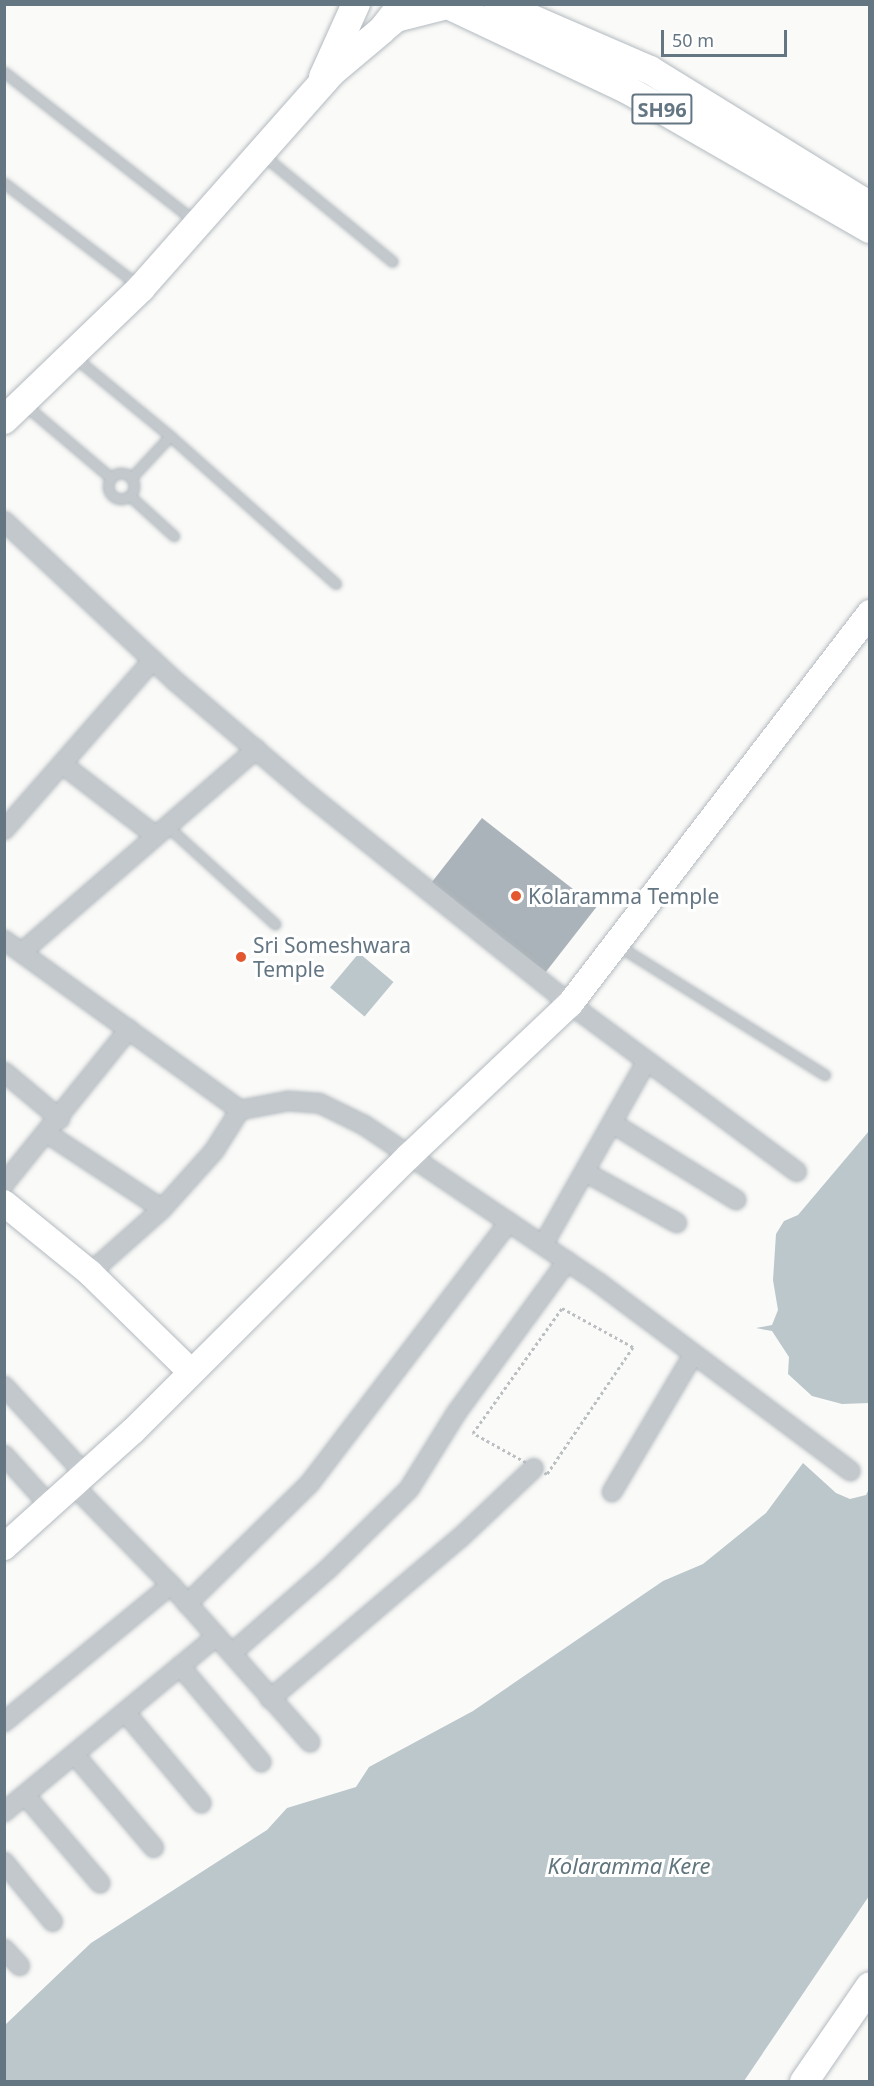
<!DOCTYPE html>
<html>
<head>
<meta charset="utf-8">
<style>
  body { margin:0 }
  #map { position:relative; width:874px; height:2086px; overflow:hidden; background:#fafaf8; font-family:"Noto Sans",sans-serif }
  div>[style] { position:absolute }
  .water>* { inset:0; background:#bbc7cb; transform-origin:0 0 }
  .building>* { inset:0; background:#aab3b9; transform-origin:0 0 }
  .path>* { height:3px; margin-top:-1.5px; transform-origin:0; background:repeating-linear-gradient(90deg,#bbbfc2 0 3px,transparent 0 6px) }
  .roads { filter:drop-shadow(0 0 2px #b3babf) drop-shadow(0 0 2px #b3babf) }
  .lane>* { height:9px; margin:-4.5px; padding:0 4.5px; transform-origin:4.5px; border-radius:4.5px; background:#c3c8cc }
  .lane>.ring { margin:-4.5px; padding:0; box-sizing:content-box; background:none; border:9px solid #c3c8cc; border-radius:50% }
  .street>* { height:18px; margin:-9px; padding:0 9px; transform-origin:9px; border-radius:9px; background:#c3c8cc }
  .secondary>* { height:26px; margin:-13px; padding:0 13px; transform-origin:13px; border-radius:13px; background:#fff }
  .primary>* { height:28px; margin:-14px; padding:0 14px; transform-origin:14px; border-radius:14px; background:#fff }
  .dots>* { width:16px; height:16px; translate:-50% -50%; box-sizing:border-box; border:3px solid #fff; border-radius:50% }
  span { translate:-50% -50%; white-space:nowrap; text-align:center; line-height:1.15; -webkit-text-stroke:6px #fff; paint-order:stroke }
  .shield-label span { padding:2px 4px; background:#fff; border:2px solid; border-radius:4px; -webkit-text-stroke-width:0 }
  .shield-label { font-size:20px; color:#657683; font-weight:700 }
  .poi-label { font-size:21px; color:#657683 }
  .left { translate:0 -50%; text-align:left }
  .water-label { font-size:22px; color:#60757c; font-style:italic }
  .frame { position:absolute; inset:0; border:6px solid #657683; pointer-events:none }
  .scale { position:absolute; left:661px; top:30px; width:126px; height:27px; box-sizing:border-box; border:3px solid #657683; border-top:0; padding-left:8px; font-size:18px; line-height:21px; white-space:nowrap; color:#657683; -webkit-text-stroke:4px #fff; paint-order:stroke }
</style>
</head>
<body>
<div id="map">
  <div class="water">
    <i style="left:359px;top:953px;width:45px;height:45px;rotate:40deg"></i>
    <i style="clip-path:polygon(869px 1131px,869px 1403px,842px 1404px,812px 1396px,788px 1374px,789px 1357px,772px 1331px,756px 1328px,772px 1325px,778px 1310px,773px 1280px,776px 1234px,784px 1221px,798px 1215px)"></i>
    <i style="clip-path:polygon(803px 1463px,836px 1493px,850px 1499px,866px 1495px,869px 1489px,869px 1896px,744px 2081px,5px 2081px,5px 2025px,91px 1943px,267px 1830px,287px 1808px,356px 1787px,369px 1767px,473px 1711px,663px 1581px,703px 1564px,766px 1513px)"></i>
  </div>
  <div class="building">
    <i style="left:482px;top:818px;width:145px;height:82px;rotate:38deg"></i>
  </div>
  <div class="path">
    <i style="left:562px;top:1308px;width:81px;rotate:28.8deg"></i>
    <i style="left:633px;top:1347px;width:153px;rotate:124.1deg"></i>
    <i style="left:547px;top:1474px;width:85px;rotate:-151deg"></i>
    <i style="left:473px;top:1433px;width:153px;rotate:-54.5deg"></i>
  </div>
  <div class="roads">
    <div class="lane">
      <i style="left:4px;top:72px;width:242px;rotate:38deg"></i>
      <i style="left:264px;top:156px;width:166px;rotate:39.4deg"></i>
      <i style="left:4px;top:183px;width:170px;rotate:37.3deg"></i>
      <i style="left:73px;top:356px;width:126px;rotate:39.5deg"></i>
      <i style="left:170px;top:436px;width:222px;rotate:41.7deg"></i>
      <i style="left:25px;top:405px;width:111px;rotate:40.3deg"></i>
      <i class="ring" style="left:108px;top:473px;width:17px;height:17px"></i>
      <i style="left:131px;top:478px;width:57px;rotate:-47.1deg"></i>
      <i style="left:131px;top:497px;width:58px;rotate:42.2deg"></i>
      <i style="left:167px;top:826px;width:146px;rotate:42.2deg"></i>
      <i style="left:617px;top:945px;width:245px;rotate:32deg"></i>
    </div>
    <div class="street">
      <i style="left:4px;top:521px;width:234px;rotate:43.1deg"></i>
      <i style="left:175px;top:681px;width:176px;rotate:40.4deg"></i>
      <i style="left:309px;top:795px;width:334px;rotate:38.7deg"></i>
      <i style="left:570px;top:1004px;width:282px;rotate:36.5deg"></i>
      <i style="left:62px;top:764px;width:118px;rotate:37.5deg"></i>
      <i style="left:4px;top:830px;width:226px;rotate:-48.8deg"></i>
      <i style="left:4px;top:940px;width:291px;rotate:35.8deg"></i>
      <i style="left:240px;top:1110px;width:49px;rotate:122.4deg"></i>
      <i style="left:214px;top:1151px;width:78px;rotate:131.9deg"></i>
      <i style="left:162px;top:1209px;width:96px;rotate:138.4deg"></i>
      <i style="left:22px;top:952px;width:310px;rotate:-40.9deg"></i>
      <i style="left:4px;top:1072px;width:73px;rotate:40deg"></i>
      <i style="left:240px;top:1110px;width:49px;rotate:-10.6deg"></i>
      <i style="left:288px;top:1101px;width:31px;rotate:4deg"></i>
      <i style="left:319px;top:1103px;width:50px;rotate:26.1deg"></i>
      <i style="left:364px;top:1125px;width:283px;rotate:33.9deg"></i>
      <i style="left:599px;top:1283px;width:314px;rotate:36.8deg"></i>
      <i style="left:612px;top:1123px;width:146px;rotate:31.8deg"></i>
      <i style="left:48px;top:1134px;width:136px;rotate:33.3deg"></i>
      <i style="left:585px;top:1172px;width:105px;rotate:29deg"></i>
      <i style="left:4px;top:1184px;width:199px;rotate:-51.1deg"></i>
      <i style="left:543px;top:1245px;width:210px;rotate:-60.6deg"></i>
      <i style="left:4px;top:1386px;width:118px;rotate:47.4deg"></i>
      <i style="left:4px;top:1455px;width:67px;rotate:48deg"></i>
      <i style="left:73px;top:1485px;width:140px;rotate:45.6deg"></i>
      <i style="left:171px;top:1585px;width:210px;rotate:48.5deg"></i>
      <i style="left:612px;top:1492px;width:159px;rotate:-59.4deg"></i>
      <i style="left:187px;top:1604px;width:173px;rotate:-44.5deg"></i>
      <i style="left:310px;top:1483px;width:328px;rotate:-52.7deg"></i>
      <i style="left:232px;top:1653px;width:128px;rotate:-41.2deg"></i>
      <i style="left:328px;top:1569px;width:114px;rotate:-44.6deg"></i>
      <i style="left:409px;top:1489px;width:91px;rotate:-58.1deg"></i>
      <i style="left:457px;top:1412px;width:187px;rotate:-53.9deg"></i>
      <i style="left:180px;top:1666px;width:126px;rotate:49.8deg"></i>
      <i style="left:270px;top:1699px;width:250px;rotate:-40.3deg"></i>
      <i style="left:461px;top:1537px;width:100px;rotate:-43.4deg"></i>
      <i style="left:125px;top:1712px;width:119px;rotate:50.1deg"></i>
      <i style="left:4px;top:1722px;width:216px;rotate:-39.4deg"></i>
      <i style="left:74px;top:1754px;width:123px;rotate:49.6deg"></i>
      <i style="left:25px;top:1795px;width:116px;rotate:49.6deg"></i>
      <i style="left:4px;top:1812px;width:276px;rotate:-39.6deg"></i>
      <i style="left:4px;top:1862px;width:77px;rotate:50.8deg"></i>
      <i style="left:4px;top:1949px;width:23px;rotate:47deg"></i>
    </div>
    <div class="secondary">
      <i style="left:4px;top:1203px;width:111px;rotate:39.1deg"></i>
      <i style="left:90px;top:1273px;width:141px;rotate:44.4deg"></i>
      <i style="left:4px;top:1547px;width:173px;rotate:-42deg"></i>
      <i style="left:133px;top:1431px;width:390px;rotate:-44.9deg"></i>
      <i style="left:409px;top:1156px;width:221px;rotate:-43.4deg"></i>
      <i style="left:570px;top:1004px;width:493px;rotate:-52.5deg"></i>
    </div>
    <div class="primary">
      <i style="left:446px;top:4px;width:201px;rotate:25.3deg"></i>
      <i style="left:628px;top:90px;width:279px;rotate:29.9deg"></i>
      <i style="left:498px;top:4px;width:166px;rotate:23.5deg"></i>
      <i style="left:650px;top:70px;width:259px;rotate:31.7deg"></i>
      <i style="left:385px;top:27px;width:14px;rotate:-39deg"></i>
      <i style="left:396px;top:18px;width:53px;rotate:-14.3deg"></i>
      <i style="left:323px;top:77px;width:80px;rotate:-65.7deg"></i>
      <i style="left:4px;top:420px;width:190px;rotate:-43.9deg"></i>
      <i style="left:141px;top:288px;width:288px;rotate:-48.5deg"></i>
      <i style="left:332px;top:72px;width:65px;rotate:-40deg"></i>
      <i style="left:382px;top:30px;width:33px;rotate:-52deg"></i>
      <i style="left:804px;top:2082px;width:116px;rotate:-55.5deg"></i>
    </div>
  </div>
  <div class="dots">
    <i style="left:516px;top:896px;background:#e4572e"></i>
    <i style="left:241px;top:957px;background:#e4572e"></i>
  </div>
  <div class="shield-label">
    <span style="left:662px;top:109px">SH96</span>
  </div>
  <div class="poi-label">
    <span class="left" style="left:528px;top:896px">Kolaramma Temple</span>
    <span class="left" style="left:253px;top:957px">Sri Someshwara<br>Temple</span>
  </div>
  <div class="water-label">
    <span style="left:629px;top:1866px">Kolaramma Kere</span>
  </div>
  <div class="frame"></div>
  <div class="scale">50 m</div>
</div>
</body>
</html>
